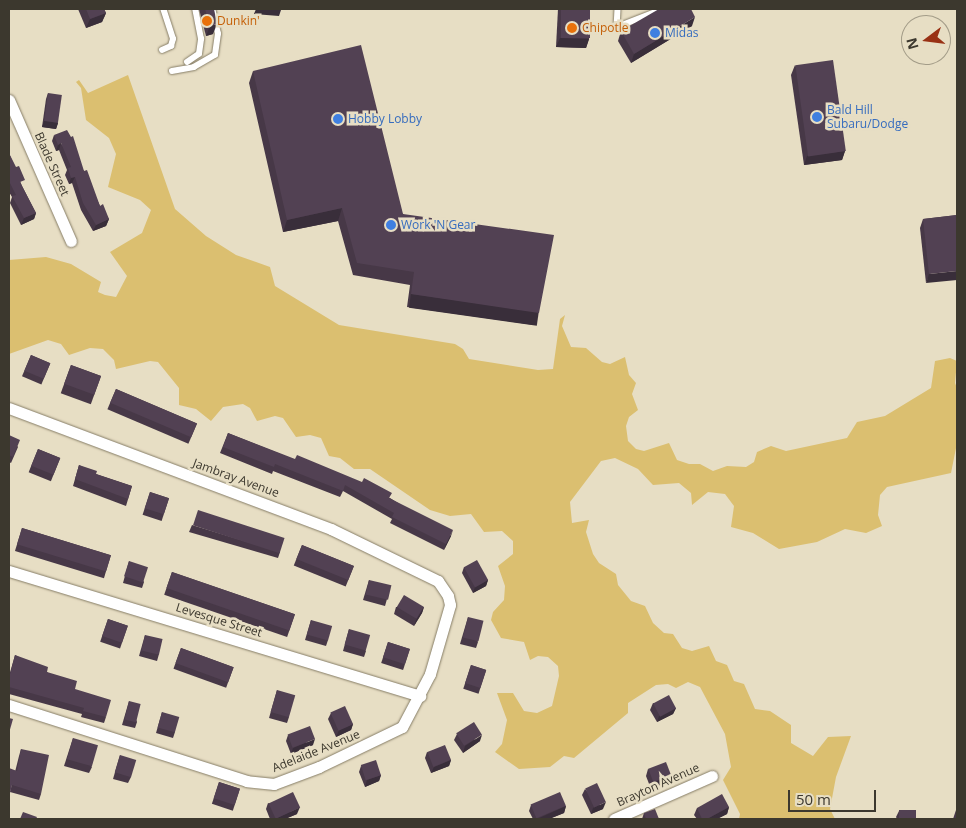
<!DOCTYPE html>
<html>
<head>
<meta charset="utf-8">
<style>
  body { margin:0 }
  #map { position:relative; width:966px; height:828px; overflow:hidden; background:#e7dec4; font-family:"Open Sans",sans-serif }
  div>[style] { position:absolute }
  .green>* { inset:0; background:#dbbf70 }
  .roads { filter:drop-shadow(0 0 1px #867d66) drop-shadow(0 0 1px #867d66) }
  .lane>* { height:5.5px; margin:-2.75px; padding:0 2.75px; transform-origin:2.75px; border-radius:2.75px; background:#fff }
  .street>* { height:11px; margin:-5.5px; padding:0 5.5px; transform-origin:5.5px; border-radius:5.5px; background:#fff }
  .wall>* { inset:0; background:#473847; transform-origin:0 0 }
  .shaded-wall>* { inset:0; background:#392e3a; transform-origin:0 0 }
  .building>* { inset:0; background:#524153; transform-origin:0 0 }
  .dots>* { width:14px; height:14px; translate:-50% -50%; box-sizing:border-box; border:2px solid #e7dec4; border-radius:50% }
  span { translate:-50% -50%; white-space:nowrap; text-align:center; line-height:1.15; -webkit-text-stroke:5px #e7dec4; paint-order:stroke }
  .food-label { font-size:12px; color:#c56008 }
  .left { translate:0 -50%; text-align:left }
  .shop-label { font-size:12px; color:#366cbe }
  .street-label { font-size:12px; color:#3c382e }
  .frame { position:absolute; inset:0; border:10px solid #3c382e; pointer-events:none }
  .north { position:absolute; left:901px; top:15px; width:50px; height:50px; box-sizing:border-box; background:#e7dec4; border:1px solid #a39c88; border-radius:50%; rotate:255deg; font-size:14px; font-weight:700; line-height:20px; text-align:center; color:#3c382e }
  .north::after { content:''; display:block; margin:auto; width:18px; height:22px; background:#993114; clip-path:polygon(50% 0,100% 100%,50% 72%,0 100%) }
  .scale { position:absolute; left:788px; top:790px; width:88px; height:22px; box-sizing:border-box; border:2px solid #3c382e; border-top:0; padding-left:6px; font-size:15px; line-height:18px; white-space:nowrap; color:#3c382e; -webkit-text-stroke:4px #e7dec4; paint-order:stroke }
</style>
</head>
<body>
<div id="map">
  <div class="green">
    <i style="clip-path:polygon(128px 75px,175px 209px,206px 236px,236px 255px,270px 267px,275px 286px,339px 325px,455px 344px,463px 349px,469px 359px,538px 370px,553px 369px,560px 319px,565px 315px,562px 326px,571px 347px,586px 348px,602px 362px,610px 364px,625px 357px,629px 375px,636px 383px,632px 394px,638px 410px,629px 417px,626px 426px,628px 441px,636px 449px,644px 451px,669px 443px,677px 460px,689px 464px,700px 464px,713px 471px,727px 466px,746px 467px,754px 462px,757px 452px,771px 446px,786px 451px,847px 438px,857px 422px,885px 416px,931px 388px,935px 361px,950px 358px,957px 361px,955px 383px,957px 388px,957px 443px,951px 473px,887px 487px,880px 495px,878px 515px,882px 526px,866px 533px,845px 529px,817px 542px,779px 549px,753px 533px,731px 527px,734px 506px,725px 494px,708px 492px,692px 505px,691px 493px,679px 483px,653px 485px,638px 469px,615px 458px,601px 461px,570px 502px,572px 523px,589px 520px,586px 532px,593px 554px,599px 563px,616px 574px,618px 585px,631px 601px,645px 606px,653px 623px,664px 633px,673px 634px,682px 648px,692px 651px,709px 646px,716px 661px,727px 665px,734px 681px,744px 684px,755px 709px,770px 711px,791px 725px,791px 743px,813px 756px,828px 737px,851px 736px,836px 777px,830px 809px,835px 819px,739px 819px,740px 814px,723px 780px,731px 767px,725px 734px,700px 687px,688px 682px,676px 688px,668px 684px,656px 685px,628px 703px,628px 713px,574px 758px,564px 756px,550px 767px,519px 769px,495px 752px,502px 744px,507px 720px,497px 693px,513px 693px,524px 711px,537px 713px,552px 706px,559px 676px,558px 666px,548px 657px,538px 656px,530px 660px,524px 642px,501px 638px,491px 620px,493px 612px,504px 600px,505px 586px,498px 566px,513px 554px,513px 541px,502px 531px,484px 532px,471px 514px,450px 516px,430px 510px,370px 469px,354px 469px,340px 458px,329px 456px,321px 438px,310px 435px,296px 437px,283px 418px,275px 416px,257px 421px,250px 408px,243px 404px,223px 407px,211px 421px,196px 409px,179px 405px,179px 388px,158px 362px,150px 361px,116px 369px,114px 360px,103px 349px,90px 348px,69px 355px,61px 344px,48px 340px,9px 354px,9px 260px,46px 257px,71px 264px,101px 282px,98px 292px,105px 295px,116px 297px,127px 276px,110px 252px,142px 233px,151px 210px,140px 200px,108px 187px,116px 154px,109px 138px,86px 120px,81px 88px,76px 82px,79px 80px,88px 93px)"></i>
  </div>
  <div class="roads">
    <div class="lane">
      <i style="left:618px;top:9px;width:18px;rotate:93deg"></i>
      <i style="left:617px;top:27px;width:49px;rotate:-21.4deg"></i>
      <i style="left:162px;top:50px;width:10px;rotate:-24deg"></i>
      <i style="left:171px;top:46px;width:7px;rotate:-74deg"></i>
      <i style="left:173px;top:39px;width:32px;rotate:-108deg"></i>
      <i style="left:187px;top:62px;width:14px;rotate:-34deg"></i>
      <i style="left:199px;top:54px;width:15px;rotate:-82deg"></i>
      <i style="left:201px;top:39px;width:31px;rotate:-101deg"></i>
      <i style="left:172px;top:71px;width:22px;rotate:-10deg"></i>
      <i style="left:194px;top:67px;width:24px;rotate:-30deg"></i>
      <i style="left:215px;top:55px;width:21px;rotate:-82deg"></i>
      <i style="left:218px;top:34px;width:26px;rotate:-103deg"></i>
    </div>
    <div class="street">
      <i style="left:9px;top:100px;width:154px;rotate:66.3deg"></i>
      <i style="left:9px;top:408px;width:344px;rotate:20.6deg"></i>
      <i style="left:331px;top:529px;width:119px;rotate:25.9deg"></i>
      <i style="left:438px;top:581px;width:18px;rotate:56deg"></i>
      <i style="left:448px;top:596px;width:9px;rotate:77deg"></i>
      <i style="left:450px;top:605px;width:72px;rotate:106.2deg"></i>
      <i style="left:430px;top:674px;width:60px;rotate:117.8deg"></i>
      <i style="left:402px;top:727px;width:92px;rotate:154.3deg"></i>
      <i style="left:319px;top:767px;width:48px;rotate:159.3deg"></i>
      <i style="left:274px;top:784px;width:27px;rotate:-174deg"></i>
      <i style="left:247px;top:781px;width:250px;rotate:-162.3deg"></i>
      <i style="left:9px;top:571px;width:430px;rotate:16.9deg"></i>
      <i style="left:614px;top:819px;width:107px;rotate:-23.7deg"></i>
    </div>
  </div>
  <div class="wall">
    <i style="clip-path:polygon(78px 9px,104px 9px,106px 13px,102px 22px,86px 28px)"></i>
    <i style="clip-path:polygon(199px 9px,214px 9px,213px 34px,206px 36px)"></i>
    <i style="clip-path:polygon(558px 9px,590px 9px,589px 39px,586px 48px,556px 47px)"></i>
    <i style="clip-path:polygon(692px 26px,631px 63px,618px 41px,621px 31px)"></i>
    <i style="clip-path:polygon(795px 65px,845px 151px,842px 160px,804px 165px,791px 75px)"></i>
    <i style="clip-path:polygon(253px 71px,403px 214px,534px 325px,407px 307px,410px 285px,353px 275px,338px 221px,283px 232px,249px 83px)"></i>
    <i style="clip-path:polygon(48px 93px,58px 123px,56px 129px,42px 127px,46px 99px)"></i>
    <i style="clip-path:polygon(54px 135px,84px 171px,100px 206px,109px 219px,106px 226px,93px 231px,81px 210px,72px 183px,69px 184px,65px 175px,67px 170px,59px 150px,56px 151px,52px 141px)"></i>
    <i style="clip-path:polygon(9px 153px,22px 186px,36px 213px,34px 219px,21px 225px,10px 203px,12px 197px,9px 192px)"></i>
    <i style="clip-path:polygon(957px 215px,926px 283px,920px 228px,923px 219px)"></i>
    <i style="left:31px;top:355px;width:21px;height:23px;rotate:23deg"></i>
    <i style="left:71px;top:365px;width:32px;height:30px;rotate:20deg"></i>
    <i style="left:116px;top:389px;width:88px;height:22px;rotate:23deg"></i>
    <i style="clip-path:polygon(228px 433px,390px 498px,451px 536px,444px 550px,390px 523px,392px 519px,343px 491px,340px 497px,273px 471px,272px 474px,220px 453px)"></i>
    <i style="clip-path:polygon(9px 435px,18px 447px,11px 463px,9px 462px)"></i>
    <i style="left:38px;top:449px;width:24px;height:25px;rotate:22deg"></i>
    <i style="clip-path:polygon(79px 465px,96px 474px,132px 486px,126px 506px,73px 486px)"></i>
    <i style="left:150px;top:492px;width:20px;height:24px;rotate:18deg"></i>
    <i style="clip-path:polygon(192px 525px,280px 552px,278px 558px,189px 532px)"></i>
    <i style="left:22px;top:528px;width:93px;height:24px;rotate:17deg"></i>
    <i style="left:302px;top:545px;width:56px;height:22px;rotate:22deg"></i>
    <i style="clip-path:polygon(129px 561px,144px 582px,142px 588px,123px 583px)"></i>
    <i style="clip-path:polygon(464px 567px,488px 580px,486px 586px,473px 593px,462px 573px)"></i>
    <i style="left:172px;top:572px;width:130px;height:24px;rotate:19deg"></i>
    <i style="clip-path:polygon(369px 580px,387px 599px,385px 606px,363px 600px)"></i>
    <i style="clip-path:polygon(396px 607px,424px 607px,422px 613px,414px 626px,394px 614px)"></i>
    <i style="clip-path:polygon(468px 617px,478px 642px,476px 648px,460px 644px)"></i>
    <i style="left:108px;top:619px;width:21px;height:24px;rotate:19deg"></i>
    <i style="clip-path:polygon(311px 620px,328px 640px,326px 646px,305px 640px)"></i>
    <i style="clip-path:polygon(349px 629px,366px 651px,364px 657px,343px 651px)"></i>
    <i style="clip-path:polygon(145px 635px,159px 654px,157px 661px,139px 656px)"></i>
    <i style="left:388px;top:642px;width:23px;height:22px;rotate:18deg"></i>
    <i style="left:181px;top:648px;width:56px;height:22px;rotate:20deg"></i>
    <i style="clip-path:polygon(15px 655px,47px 672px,106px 717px,104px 723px,81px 717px,82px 714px,9px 694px,9px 676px)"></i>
    <i style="left:471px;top:665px;width:16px;height:25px;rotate:18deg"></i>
    <i style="clip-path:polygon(277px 690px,289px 717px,287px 723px,269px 718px)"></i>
    <i style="clip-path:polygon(129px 701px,137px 722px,135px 728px,122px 725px)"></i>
    <i style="clip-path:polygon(653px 703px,676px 708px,673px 714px,657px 722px,650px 710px)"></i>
    <i style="clip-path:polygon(162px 712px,175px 732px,173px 738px,156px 733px)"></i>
    <i style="clip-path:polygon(331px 713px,353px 724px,351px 730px,336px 737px,328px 719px)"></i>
    <i style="clip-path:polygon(457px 734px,480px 741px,463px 753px,454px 740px)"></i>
    <i style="clip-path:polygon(288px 735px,313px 745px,291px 754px,286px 741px)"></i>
    <i style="clip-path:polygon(73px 738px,92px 767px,89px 773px,64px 766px)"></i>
    <i style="clip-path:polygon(21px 749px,41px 794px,39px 800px,10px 792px,19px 756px)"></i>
    <i style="clip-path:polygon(427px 752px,451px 760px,449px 766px,431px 773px,425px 758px)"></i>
    <i style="clip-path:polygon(120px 755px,131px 777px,128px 783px,113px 779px)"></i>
    <i style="clip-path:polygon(361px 766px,381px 775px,379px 781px,365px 787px,359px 772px)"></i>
    <i style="clip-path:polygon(648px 769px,671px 775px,669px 781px,651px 789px,646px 776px)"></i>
    <i style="left:219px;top:782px;width:22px;height:23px;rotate:18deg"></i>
    <i style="clip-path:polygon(585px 789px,603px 809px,591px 814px,582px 795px)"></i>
    <i style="clip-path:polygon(268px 803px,297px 814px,285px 819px,270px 819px,266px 809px)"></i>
    <i style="clip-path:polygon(531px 805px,566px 806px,564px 813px,549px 819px,533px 819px,529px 811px)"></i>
    <i style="clip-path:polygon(729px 807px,727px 814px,717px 819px,697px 819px,694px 815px,697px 808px)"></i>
    <i style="clip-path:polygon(957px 809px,957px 819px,953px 819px,956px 810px)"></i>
    <i style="clip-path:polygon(899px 811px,916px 819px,897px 819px,896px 817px)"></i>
    <i style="clip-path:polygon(644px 813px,659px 819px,642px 819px)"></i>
  </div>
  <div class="shaded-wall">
    <i style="clip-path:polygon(9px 9px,19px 9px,19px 10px)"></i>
    <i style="clip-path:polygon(256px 9px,268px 9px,281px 10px,279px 16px,254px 14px)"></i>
    <i style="clip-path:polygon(106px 13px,102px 22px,86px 28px,90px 19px)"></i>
    <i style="clip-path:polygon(695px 17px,692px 26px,631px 63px,634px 54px)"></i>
    <i style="clip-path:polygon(217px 24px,213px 34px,206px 36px,210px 26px)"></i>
    <i style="clip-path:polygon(560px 38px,589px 39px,586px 48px,556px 47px)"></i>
    <i style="clip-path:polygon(44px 121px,58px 123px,56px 129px,42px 127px)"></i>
    <i style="clip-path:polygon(61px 143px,59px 150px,56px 151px,58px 145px)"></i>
    <i style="clip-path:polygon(845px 151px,842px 160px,804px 165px,807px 156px)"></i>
    <i style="clip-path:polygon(75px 177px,72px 183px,69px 184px,71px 178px)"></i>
    <i style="clip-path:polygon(342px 208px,338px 221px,283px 232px,287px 220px)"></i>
    <i style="clip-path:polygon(36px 213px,34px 219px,21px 225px,24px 218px)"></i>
    <i style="clip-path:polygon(109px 219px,106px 226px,93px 231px,96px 225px)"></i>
    <i style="clip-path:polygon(957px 271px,957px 280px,926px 283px,929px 274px)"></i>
    <i style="left:411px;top:294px;width:129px;height:14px;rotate:8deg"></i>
    <i style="clip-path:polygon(453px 530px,451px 536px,444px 550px,446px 544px)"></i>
    <i style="clip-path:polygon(488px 580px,486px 586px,473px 593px,475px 587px)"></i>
    <i style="clip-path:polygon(424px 607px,422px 613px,414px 626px,416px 620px)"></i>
    <i style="clip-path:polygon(676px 708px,673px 714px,657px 722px,659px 716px)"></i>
    <i style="clip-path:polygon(353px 724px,351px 730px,336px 737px,339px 730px)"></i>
    <i style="clip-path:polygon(482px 735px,480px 741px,463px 753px,465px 746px)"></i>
    <i style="clip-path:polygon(315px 739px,313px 745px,291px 754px,293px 748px)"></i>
    <i style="clip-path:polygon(451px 760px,449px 766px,431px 773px,434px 767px)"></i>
    <i style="clip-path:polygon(381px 775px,379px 781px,365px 787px,367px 780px)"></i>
    <i style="clip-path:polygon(671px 775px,669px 781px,651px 789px,653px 783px)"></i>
    <i style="clip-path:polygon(606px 802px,603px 809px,591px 814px,593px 808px)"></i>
    <i style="clip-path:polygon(566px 806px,564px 813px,549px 819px,537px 819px)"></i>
    <i style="clip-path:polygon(300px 807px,297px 814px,285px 819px,275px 819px)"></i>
    <i style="clip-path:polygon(729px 807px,727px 814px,717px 819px,707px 819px)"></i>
  </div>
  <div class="building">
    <i style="clip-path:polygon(86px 9px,104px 9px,106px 13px,90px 19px)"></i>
    <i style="clip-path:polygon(205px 9px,214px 9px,217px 24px,210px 26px)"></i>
    <i style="left:561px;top:9px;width:29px;height:29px"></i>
    <i style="clip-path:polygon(659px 9px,691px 9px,695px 17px,634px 54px,621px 31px)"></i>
    <i style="clip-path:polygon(361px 45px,403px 214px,554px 235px,539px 313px,411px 294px,414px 272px,357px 263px,342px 208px,287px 220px,253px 71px)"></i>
    <i style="left:833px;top:60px;width:92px;height:38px;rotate:82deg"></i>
    <i style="left:48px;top:93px;width:14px;height:28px;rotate:8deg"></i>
    <i style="clip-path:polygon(67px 130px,71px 137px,73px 136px,84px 171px,87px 170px,100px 206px,103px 204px,109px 219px,96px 225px,83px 203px,75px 177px,71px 178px,68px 168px,71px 167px,61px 143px,58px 145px,54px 135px)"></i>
    <i style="clip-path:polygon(9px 153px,16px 167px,19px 166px,25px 180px,20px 182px,36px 213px,24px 218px,12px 196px,16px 195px,9px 181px)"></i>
    <i style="clip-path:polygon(957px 215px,957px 271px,929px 274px,923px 219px)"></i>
    <i style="left:31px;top:355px;width:21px;height:17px;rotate:23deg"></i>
    <i style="left:71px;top:365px;width:32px;height:20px;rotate:20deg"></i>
    <i style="left:116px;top:389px;width:88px;height:15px;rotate:23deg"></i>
    <i style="clip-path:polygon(228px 433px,295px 459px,297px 455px,362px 482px,364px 478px,392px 493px,389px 498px,453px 530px,446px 544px,392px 517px,394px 513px,345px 485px,343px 491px,275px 464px,274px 467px,223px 447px)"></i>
    <i style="clip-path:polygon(9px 435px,20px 440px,13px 457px,9px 455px)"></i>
    <i style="left:38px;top:449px;width:24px;height:18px;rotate:22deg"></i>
    <i style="clip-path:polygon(79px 465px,97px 471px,96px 474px,132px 486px,128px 499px,75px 479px)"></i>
    <i style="left:150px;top:492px;width:20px;height:17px;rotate:18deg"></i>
    <i style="left:198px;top:510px;width:91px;height:16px;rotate:18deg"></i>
    <i style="left:22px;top:528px;width:93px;height:17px;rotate:17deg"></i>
    <i style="left:302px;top:545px;width:56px;height:15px;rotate:22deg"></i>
    <i style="left:477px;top:560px;width:23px;height:15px;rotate:61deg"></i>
    <i style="left:129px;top:561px;width:20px;height:16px;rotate:18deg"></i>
    <i style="left:172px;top:572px;width:130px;height:17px;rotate:19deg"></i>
    <i style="left:369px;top:580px;width:23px;height:15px;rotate:13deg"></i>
    <i style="left:404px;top:595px;width:23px;height:14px;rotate:31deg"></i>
    <i style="left:468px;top:617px;width:16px;height:21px;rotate:14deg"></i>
    <i style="left:108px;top:619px;width:21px;height:18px;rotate:19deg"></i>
    <i style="left:311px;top:620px;width:22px;height:15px;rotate:16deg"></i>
    <i style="left:349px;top:629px;width:22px;height:16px;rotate:16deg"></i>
    <i style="left:145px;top:635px;width:18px;height:16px;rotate:13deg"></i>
    <i style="left:388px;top:642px;width:23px;height:16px;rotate:18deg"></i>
    <i style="left:181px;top:648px;width:56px;height:16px;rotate:20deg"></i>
    <i style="clip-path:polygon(15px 655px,48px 667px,47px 672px,77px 681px,75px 689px,111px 700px,106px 717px,83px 711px,84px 708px,9px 687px,9px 678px)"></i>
    <i style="left:471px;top:665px;width:16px;height:19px;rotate:18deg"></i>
    <i style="left:277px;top:690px;width:19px;height:23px;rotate:16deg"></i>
    <i style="left:669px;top:695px;width:15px;height:18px;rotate:62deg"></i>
    <i style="left:129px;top:701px;width:12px;height:19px;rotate:14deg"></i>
    <i style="left:345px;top:706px;width:20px;height:16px;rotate:66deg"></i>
    <i style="left:162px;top:712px;width:18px;height:16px;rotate:16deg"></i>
    <i style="clip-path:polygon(9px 718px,13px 719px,9px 733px)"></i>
    <i style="left:474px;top:722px;width:15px;height:21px;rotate:58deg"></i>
    <i style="left:310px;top:726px;width:14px;height:24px;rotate:69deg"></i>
    <i style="left:73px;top:738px;width:26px;height:22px;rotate:16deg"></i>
    <i style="left:445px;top:745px;width:16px;height:19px;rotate:68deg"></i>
    <i style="clip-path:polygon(21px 749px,49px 755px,41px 794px,12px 785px,9px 797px,9px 768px,17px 771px)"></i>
    <i style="left:120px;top:755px;width:17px;height:18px;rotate:17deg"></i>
    <i style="left:376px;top:760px;width:16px;height:16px;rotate:72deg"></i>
    <i style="left:666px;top:762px;width:14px;height:19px;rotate:69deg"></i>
    <i style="left:219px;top:782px;width:22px;height:17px;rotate:18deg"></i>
    <i style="left:597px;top:783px;width:21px;height:13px;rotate:65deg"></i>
    <i style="left:293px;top:792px;width:17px;height:27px;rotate:65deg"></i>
    <i style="left:560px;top:792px;width:15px;height:32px;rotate:67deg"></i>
    <i style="clip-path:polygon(722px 794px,729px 807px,707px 819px,702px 819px,697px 808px)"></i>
    <i style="clip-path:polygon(655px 809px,659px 819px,646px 819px,644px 813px)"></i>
    <i style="left:916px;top:810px;width:9px;height:17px;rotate:90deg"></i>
    <i style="clip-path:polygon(23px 812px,37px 817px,36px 819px,20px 819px)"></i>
  </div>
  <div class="dots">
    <i style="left:207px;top:21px;background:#e8710a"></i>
    <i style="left:572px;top:28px;background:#e8710a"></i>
    <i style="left:655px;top:33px;background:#3f7fe0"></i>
    <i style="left:817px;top:117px;background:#3f7fe0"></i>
    <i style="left:338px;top:119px;background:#3f7fe0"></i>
    <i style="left:391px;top:225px;background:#3f7fe0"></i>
  </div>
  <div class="food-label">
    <span class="left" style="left:217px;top:21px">Dunkin'</span>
    <span class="left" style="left:582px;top:28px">Chipotle</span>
  </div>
  <div class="shop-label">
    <span class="left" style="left:665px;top:33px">Midas</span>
    <span class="left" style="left:827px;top:117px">Bald Hill<br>Subaru/Dodge</span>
    <span class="left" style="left:348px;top:119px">Hobby Lobby</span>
    <span class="left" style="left:401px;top:225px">Work 'N Gear</span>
  </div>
  <div class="street-label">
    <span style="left:52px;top:164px;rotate:66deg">Blade Street</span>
    <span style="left:236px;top:478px;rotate:20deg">Jambray Avenue</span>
    <span style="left:219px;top:620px;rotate:17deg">Levesque Street</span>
    <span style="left:316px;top:751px;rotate:-22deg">Adelaide Avenue</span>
    <span style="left:658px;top:785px;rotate:-24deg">Brayton Avenue</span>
  </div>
  <div class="frame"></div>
  <div class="north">N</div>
  <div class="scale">50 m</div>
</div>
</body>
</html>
